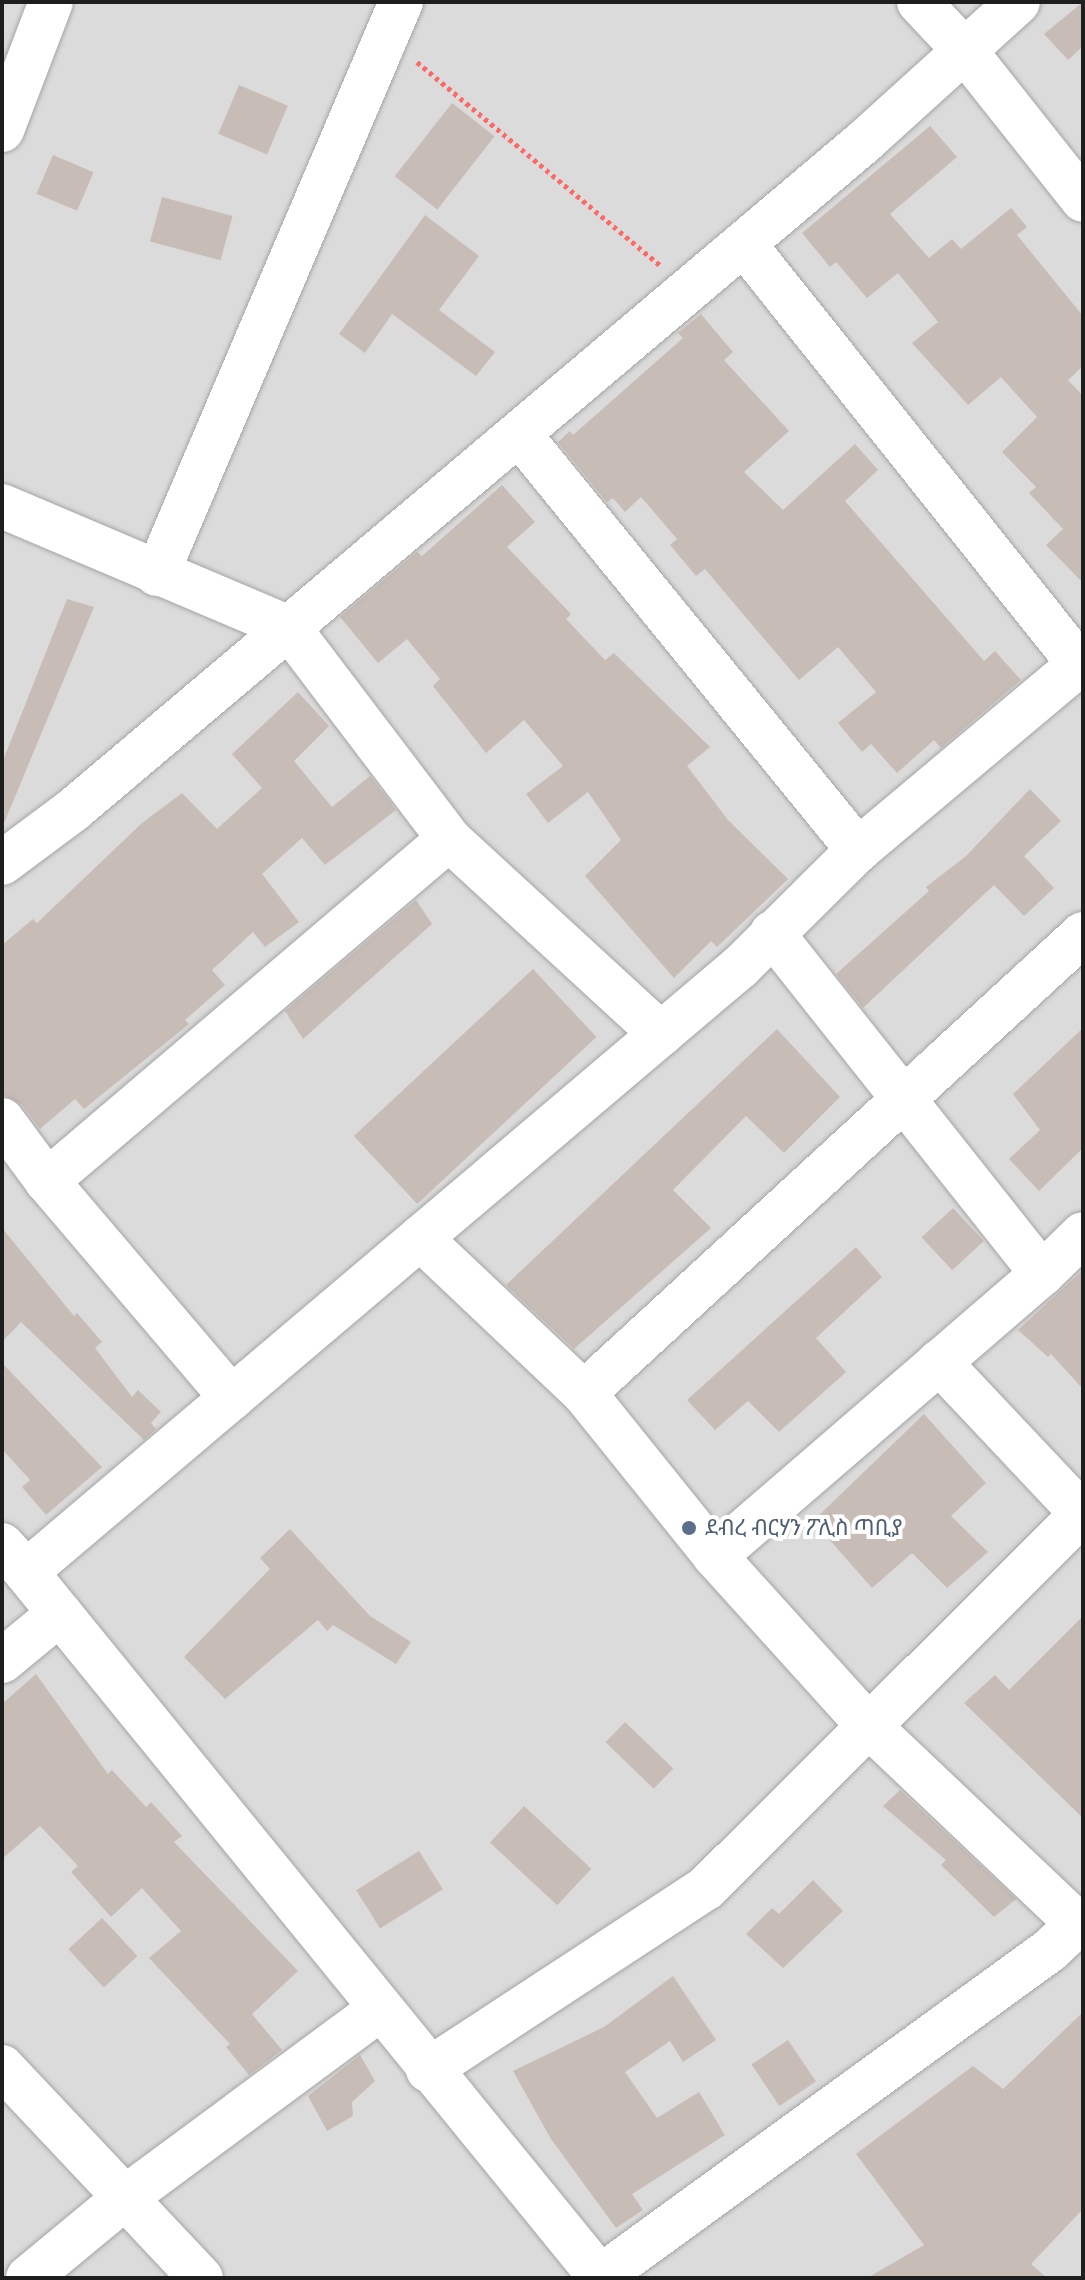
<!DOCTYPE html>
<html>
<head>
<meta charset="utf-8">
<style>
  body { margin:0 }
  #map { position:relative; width:1085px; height:2280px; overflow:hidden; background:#f0ebe3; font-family:"Roboto Condensed","Noto Sans Ethiopic",sans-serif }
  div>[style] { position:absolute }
  .residential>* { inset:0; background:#dcdbdb; transform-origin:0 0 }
  .building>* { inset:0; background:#c8bcb6; transform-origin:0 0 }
  .path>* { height:5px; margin-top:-2.5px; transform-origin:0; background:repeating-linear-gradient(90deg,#ff6965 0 4px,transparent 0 8px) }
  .roads { filter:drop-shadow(0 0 2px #a5a5a5) drop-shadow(0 0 2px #a5a5a5) }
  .minor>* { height:44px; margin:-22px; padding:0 22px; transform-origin:22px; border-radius:22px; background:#fff }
  .dots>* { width:22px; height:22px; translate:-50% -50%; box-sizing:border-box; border:4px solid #fff; border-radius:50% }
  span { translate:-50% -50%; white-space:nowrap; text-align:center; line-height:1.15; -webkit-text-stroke:8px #fff; paint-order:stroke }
  .service-label { font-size:22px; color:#4e5e75 }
  .left { translate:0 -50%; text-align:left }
  .frame { position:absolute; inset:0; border:4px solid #1e1e1e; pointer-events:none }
</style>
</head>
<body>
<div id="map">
  <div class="residential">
    <i style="left:2px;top:2px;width:1081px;height:2276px"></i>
  </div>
  <div class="building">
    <i style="clip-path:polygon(1083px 2px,1083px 46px,1068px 60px,1044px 34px)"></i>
    <i style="left:239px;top:85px;width:53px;height:53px;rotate:23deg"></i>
    <i style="left:452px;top:103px;width:54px;height:93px;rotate:38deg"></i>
    <i style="clip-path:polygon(930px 126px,957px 157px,890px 214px,929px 258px,952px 239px,961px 249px,1011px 208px,1027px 227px,1017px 235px,1083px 316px,1083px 366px,1068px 380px,1083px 396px,1083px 583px,1046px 545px,1063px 529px,1029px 493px,1036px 487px,1002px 452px,1037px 417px,1001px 377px,968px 405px,912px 343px,938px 322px,898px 273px,867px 298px,836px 262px,830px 267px,802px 233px)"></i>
    <i style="left:53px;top:155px;width:44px;height:42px;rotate:23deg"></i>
    <i style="left:162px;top:197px;width:73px;height:46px;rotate:15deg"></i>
    <i style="clip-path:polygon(425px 215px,479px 256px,439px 310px,495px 352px,476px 376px,392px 314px,365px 353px,339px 334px)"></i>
    <i style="clip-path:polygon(701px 314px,733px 352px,724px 360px,789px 431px,744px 472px,783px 510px,855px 444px,878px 470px,845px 501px,984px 661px,995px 651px,1021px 680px,941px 748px,934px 740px,897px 773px,871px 744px,862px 752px,838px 723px,876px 692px,838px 647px,799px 680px,705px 569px,696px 576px,670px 545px,677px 539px,641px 497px,625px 512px,613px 498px,607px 502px,558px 442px,570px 431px,573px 435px,683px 338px,678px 333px)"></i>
    <i style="clip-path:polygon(502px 485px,535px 522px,507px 547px,571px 614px,566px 619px,605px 660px,614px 653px,710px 747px,687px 766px,728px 820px,788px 879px,717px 947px,711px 941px,674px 978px,585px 876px,621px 840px,588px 792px,548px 823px,526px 794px,563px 766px,524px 720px,486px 753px,433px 686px,440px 679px,407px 639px,378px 663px,340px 617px,417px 552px,422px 556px)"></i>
    <i style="clip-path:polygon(67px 599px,94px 607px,2px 828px,2px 763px)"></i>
    <i style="clip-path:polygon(298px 692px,329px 726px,294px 761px,332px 807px,370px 776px,396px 810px,325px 865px,302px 838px,262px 874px,299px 922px,265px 947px,253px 932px,212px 970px,225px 985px,185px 1020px,189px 1024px,84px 1109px,75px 1099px,40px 1129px,22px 1105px,2px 1094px,2px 945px,33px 919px,37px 923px,142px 823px,182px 793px,217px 829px,262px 788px,232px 754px)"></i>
    <i style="clip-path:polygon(1030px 789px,1061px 821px,1024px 856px,1054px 888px,1024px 916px,994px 885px,863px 1008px,836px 974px,929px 891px,926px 887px,966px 856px)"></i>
    <i style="clip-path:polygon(416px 900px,432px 924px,303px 1039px,285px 1011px)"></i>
    <i style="left:533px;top:969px;width:93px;height:245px;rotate:47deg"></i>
    <i style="clip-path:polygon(1083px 1028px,1083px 1148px,1039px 1191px,1009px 1159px,1040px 1130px,1013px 1094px)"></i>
    <i style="clip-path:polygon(777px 1029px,840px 1097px,784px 1153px,746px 1116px,673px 1190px,711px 1228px,574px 1349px,506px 1285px)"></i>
    <i style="left:953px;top:1208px;width:45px;height:43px;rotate:47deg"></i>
    <i style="clip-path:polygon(2px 1228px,74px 1316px,77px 1313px,102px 1342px,95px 1348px,132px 1397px,138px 1390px,161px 1412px,151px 1423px,156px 1429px,144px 1440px,21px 1322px,2px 1342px)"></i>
    <i style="clip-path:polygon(856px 1247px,882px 1277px,816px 1338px,846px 1372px,779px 1432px,748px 1401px,715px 1430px,687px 1400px)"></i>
    <i style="clip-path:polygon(1083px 1270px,1083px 1389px,1051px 1354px,1048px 1357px,1018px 1330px)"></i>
    <i style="clip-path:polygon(2px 1363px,102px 1467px,46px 1515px,22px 1487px,30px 1480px,2px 1449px)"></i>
    <i style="clip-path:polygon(924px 1414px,986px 1483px,951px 1516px,988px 1552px,947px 1588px,912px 1553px,872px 1588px,813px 1521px)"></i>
    <i style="clip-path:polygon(290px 1529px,370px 1616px,411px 1642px,396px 1664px,333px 1625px,327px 1631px,318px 1620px,225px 1699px,184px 1657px,270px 1569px,260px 1558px)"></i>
    <i style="clip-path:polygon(1083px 1616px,1083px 1818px,964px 1703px,995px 1675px,1009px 1690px)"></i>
    <i style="clip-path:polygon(36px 1674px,108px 1774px,112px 1770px,146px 1807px,151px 1802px,182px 1836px,174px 1842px,298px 1971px,252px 2014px,282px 2050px,249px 2075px,226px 2047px,230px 2044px,149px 1958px,181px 1931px,142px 1888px,111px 1917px,71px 1872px,78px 1866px,40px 1826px,2px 1859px,2px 1704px)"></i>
    <i style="left:625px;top:1722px;width:67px;height:28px;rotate:44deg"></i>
    <i style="clip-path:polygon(900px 1790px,1016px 1899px,994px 1917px,941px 1865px,946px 1860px,883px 1806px)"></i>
    <i style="left:524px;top:1806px;width:92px;height:50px;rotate:43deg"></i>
    <i style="left:419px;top:1851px;width:45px;height:74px;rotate:58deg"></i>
    <i style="clip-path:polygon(813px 1880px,843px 1911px,783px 1968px,746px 1934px,772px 1908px,779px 1914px)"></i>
    <i style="left:102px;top:1918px;width:52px;height:46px;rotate:47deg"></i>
    <i style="clip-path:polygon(673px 1976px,716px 2040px,683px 2062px,670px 2041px,625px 2072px,657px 2118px,699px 2092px,725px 2135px,632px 2194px,643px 2210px,616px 2228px,551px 2139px,513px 2071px,604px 2027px)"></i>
    <i style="clip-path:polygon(1083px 2012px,1083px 2209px,1031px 2264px,1047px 2278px,867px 2278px,924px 2245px,856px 2154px,973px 2066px,1003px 2089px)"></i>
    <i style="left:788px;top:2040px;width:50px;height:44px;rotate:56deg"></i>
    <i style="clip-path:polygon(360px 2055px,375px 2081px,352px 2102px,353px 2116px,327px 2131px,308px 2096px)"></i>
  </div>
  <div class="path">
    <i style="left:417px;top:62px;width:318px;rotate:39.9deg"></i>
  </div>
  <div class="roads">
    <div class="minor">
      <i style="left:919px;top:2px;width:67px;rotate:46.8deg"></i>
      <i style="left:965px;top:51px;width:190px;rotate:51.6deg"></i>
      <i style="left:2px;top:130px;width:137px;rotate:-69.1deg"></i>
      <i style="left:744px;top:244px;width:544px;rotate:51.42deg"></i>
      <i style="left:519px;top:434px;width:537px;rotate:50.82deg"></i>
      <i style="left:2px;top:506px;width:312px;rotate:23deg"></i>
      <i style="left:289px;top:628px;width:265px;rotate:52.8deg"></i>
      <i style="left:449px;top:839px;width:528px;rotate:139.61deg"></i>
      <i style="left:157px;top:574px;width:622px;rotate:-66.9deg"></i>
      <i style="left:449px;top:839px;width:288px;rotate:42.6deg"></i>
      <i style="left:2px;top:863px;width:89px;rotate:-36.7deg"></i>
      <i style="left:73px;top:810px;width:1038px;rotate:-40.19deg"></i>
      <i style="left:866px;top:140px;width:205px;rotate:-42.2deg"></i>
      <i style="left:772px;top:933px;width:435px;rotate:51.6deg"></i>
      <i style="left:1042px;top:1274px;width:57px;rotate:-44.3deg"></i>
      <i style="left:2px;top:1120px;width:76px;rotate:53.6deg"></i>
      <i style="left:47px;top:1181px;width:285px;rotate:49.6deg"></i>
      <i style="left:420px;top:1238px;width:226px;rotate:43.4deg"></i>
      <i style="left:584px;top:1393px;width:209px;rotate:51.2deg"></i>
      <i style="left:715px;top:1556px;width:227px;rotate:47.9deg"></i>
      <i style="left:867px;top:1724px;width:298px;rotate:43.5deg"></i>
      <i style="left:939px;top:1362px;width:209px;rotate:46.7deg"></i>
      <i style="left:584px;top:1393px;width:678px;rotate:-42.61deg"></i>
      <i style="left:2px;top:1545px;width:36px;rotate:48deg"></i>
      <i style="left:26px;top:1572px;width:936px;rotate:-40.28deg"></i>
      <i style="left:740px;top:967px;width:166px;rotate:-44.8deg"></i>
      <i style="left:858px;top:850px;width:294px;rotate:-40deg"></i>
      <i style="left:715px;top:1556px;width:432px;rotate:-40.8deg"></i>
      <i style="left:26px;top:1572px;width:911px;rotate:50.84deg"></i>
      <i style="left:2px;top:1661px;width:75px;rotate:-39.6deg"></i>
      <i style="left:2px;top:2067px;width:290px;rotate:46.7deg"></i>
      <i style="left:428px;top:2070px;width:332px;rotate:-33.2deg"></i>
      <i style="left:706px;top:1888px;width:532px;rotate:-44.85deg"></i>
      <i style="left:600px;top:2277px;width:556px;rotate:-36deg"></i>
      <i style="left:1050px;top:1950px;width:45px;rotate:-43.2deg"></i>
      <i style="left:28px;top:2278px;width:127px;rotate:-39.6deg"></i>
      <i style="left:126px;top:2197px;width:315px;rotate:-36.5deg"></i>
    </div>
  </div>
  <div class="dots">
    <i style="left:689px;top:1528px;background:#5c6f8a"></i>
  </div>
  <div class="service-label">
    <span class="left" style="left:705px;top:1528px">ደብረ ብርሃን ፖሊስ ጣቢያ</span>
  </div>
  <div class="frame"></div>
</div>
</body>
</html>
